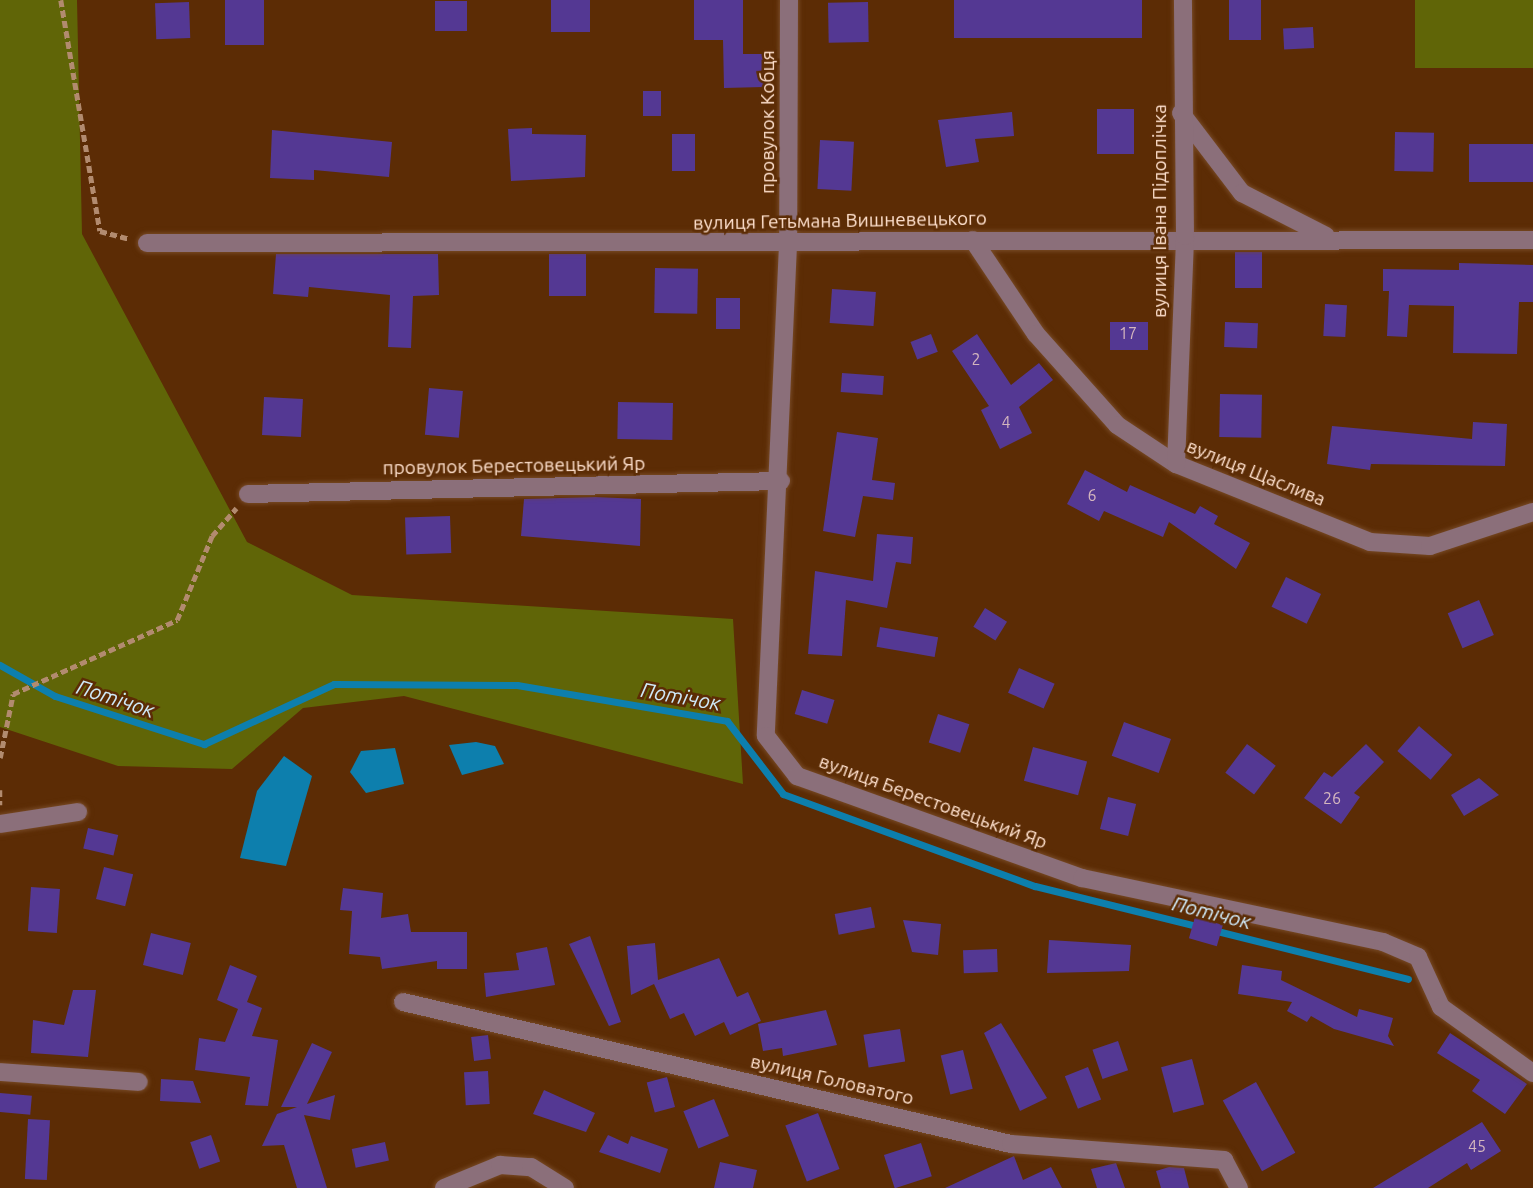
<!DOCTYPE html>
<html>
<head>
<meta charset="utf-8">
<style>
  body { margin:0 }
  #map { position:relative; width:1533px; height:1188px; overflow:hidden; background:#5c2c05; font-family:Ubuntu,sans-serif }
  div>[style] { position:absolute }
  .green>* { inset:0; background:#606507; transform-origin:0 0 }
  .water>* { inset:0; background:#0d7fad }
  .stream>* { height:7px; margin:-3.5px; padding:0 3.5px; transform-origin:3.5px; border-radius:3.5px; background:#0d7fad }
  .building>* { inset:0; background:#543893; transform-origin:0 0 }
  .path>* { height:4.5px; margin-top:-2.25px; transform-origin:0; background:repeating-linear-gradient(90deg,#b28b6f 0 7px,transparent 0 10.5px) }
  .roads { filter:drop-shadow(0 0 2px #764925) drop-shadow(0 0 2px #764925) }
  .minor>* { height:18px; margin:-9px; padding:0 9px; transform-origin:9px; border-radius:9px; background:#8b6f7a }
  span { translate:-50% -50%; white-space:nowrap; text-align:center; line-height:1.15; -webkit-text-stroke:5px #5c2c05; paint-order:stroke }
  .number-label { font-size:16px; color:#d4b6be }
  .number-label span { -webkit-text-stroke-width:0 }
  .street-label { font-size:19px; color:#fee0cd }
  .water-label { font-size:21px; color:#cfe9f8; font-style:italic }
</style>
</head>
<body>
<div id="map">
  <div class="green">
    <i style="clip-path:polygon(0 0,77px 0,82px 234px,247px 542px,352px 595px,733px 619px,743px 784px,404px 696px,303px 708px,232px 769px,118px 766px,0 727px)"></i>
    <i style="left:1415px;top:0;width:118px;height:68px"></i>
  </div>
  <div class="water">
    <i style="clip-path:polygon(476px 742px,495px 746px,504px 764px,462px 775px,449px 745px)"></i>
    <i style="clip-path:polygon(395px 748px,404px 784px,366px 793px,350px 772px,361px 751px)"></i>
    <i style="clip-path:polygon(284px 756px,312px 776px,286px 866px,240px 858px,257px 791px)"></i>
  </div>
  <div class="stream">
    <i style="left:0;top:665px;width:63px;rotate:29.4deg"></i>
    <i style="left:55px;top:696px;width:157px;rotate:17.9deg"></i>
    <i style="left:204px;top:744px;width:143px;rotate:-24.8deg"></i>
    <i style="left:334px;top:684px;width:183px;rotate:0.3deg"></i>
    <i style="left:517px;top:685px;width:213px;rotate:9.7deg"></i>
    <i style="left:727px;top:721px;width:92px;rotate:52.5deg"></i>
    <i style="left:783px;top:794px;width:268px;rotate:20.1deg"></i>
    <i style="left:1035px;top:886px;width:171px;rotate:13.9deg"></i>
    <i style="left:1213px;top:930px;width:201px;rotate:14.1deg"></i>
  </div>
  <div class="building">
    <i style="left:225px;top:0;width:39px;height:45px"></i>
    <i style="left:551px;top:0;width:39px;height:32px"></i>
    <i style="clip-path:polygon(694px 0,743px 0,743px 54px,763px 54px,764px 87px,724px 88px,723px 40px,694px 40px)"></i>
    <i style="left:954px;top:0;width:188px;height:38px"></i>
    <i style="left:1229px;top:0;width:32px;height:40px"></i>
    <i style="left:435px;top:1px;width:32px;height:30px"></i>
    <i style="left:189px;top:2px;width:36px;height:34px;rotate:88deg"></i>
    <i style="left:868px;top:2px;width:40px;height:40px;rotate:89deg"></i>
    <i style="left:1313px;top:27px;width:21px;height:30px;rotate:87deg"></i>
    <i style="left:661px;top:91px;width:25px;height:18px;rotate:90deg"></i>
    <i style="left:1097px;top:109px;width:37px;height:45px"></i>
    <i style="clip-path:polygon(1012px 112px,1014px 136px,975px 139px,979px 162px,946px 167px,938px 120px)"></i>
    <i style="clip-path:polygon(532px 128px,532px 134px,586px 135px,585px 177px,511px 181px,508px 129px)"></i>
    <i style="clip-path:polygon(272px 130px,392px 142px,389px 177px,314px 170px,314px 180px,270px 178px)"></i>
    <i style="left:1395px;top:132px;width:39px;height:39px;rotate:1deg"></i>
    <i style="left:672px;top:134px;width:23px;height:37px"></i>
    <i style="left:820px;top:140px;width:34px;height:49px;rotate:3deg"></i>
    <i style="left:1469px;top:144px;width:64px;height:38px"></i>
    <i style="left:1235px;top:252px;width:27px;height:36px"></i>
    <i style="clip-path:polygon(276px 254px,438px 254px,439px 295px,413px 296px,411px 348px,388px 347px,390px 295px,309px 287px,308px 297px,273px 294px)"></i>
    <i style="left:549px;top:254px;width:37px;height:42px"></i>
    <i style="clip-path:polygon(1459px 263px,1533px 265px,1533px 302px,1519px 302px,1517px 354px,1453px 353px,1454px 306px,1409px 305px,1407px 337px,1387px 336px,1389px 291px,1383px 291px,1383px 269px,1459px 270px)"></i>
    <i style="left:655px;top:268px;width:43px;height:45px;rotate:1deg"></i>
    <i style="left:832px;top:289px;width:44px;height:34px;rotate:4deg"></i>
    <i style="left:716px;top:298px;width:24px;height:31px"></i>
    <i style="left:1325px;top:304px;width:22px;height:32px;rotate:3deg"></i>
    <i style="left:1110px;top:322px;width:38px;height:28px"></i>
    <i style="left:1225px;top:322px;width:33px;height:25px;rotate:2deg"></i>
    <i style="left:931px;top:334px;width:19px;height:22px;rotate:69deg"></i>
    <i style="clip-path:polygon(977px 334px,1011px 385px,1039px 363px,1053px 380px,1019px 407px,1032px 433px,1000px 449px,981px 410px,989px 406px,952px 351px)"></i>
    <i style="left:842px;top:373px;width:42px;height:19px;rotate:4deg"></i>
    <i style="left:429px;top:388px;width:34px;height:47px;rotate:5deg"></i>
    <i style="left:1220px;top:394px;width:42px;height:43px;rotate:1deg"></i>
    <i style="left:264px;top:397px;width:39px;height:38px;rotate:3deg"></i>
    <i style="left:618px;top:402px;width:55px;height:37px;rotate:1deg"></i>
    <i style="clip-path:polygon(1473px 422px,1507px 424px,1505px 466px,1371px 464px,1370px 470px,1327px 464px,1332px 426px,1472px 439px)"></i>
    <i style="clip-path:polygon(837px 432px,878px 438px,872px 480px,895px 483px,893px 500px,863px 496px,855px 537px,823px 531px)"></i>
    <i style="clip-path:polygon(1085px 470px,1127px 492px,1130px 485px,1195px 514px,1200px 506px,1218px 516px,1214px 524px,1250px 543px,1236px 569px,1169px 522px,1163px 537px,1104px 511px,1099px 521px,1067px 504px)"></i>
    <i style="clip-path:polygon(595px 497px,641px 499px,640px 546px,521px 536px,524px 499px)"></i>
    <i style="left:450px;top:516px;width:37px;height:45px;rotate:88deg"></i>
    <i style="clip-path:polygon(877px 534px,913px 537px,911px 564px,896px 562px,887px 608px,846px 600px,842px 656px,808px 654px,815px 571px,873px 581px)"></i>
    <i style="left:1286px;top:577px;width:39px;height:33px;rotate:26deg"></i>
    <i style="left:1479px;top:600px;width:38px;height:34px;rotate:67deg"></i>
    <i style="left:985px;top:608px;width:26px;height:22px;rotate:32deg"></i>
    <i style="left:880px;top:627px;width:59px;height:20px;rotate:10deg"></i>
    <i style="left:1019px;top:668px;width:39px;height:27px;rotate:24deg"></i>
    <i style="left:802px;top:690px;width:34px;height:25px;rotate:17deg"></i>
    <i style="left:938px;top:714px;width:33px;height:30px;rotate:18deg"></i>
    <i style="left:1124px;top:722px;width:50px;height:36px;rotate:20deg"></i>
    <i style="left:1419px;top:726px;width:44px;height:33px;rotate:41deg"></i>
    <i style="left:1247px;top:744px;width:36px;height:36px;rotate:37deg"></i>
    <i style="clip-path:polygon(1366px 744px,1384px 762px,1354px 793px,1360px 797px,1341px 824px,1304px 798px,1324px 772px,1332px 777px)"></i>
    <i style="left:1033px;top:747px;width:56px;height:35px;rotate:15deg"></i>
    <i style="clip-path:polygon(1479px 778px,1499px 795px,1464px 816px,1451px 795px)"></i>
    <i style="left:1108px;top:797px;width:29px;height:33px;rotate:14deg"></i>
    <i style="left:88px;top:828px;width:31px;height:21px;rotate:13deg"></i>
    <i style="left:104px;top:867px;width:30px;height:33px;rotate:14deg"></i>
    <i style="left:31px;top:887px;width:29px;height:44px;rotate:4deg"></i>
    <i style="clip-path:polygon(343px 888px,383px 893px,381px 918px,408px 914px,411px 932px,467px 932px,467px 969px,437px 969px,437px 961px,382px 969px,380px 957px,349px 954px,352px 911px,340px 910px)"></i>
    <i style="left:871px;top:907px;width:21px;height:37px;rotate:79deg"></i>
    <i style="left:1195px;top:917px;width:29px;height:22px;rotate:16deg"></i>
    <i style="clip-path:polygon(903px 920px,941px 924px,938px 955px,912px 952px)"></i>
    <i style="left:151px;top:933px;width:41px;height:33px;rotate:14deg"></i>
    <i style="clip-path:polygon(590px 936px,621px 1022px,609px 1026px,569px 944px)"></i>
    <i style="clip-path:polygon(1049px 940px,1131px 945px,1129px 971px,1047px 973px)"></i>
    <i style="clip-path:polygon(655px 943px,658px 980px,719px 958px,737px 997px,748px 992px,761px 1021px,730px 1035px,724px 1022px,695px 1036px,684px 1013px,670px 1019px,654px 984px,631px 995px,627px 946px)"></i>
    <i style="clip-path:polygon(547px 947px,555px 985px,486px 997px,484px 973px,519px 970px,516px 953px)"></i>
    <i style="left:997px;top:949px;width:23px;height:34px;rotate:88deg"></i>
    <i style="clip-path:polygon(230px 965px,257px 976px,247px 1002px,262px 1008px,252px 1036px,278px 1040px,268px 1106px,245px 1105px,250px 1077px,195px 1070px,199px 1038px,225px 1042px,238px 1009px,217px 1000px)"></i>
    <i style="clip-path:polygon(1242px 965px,1282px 971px,1281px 980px,1357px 1017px,1359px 1009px,1393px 1018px,1388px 1036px,1394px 1046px,1334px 1029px,1311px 1016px,1307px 1022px,1287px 1011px,1292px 1002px,1238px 994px)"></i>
    <i style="clip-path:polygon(73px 990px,96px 990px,88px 1057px,31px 1053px,33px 1020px,64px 1025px)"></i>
    <i style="clip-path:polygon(826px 1010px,837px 1045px,783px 1056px,782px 1048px,763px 1051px,758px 1024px)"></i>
    <i style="clip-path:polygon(1001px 1023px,1047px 1098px,1020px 1111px,984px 1033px)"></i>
    <i style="left:900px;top:1029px;width:33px;height:37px;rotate:81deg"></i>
    <i style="clip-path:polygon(1450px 1033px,1527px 1084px,1505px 1114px,1472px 1091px,1480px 1080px,1437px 1053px)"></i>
    <i style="left:488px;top:1035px;width:24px;height:17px;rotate:83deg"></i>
    <i style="left:1118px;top:1041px;width:31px;height:27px;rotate:71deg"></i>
    <i style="clip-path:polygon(312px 1043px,332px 1052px,307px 1104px,335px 1095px,330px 1120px,304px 1115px,327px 1188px,297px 1188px,284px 1145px,262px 1146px,277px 1114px,297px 1107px,281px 1107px)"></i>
    <i style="left:963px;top:1050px;width:40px;height:23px;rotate:76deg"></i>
    <i style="left:1192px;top:1059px;width:47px;height:32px;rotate:75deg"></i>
    <i style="left:1088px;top:1067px;width:35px;height:25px;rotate:68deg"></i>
    <i style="left:488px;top:1071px;width:33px;height:24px;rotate:87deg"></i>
    <i style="left:667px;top:1077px;width:31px;height:21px;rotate:75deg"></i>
    <i style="clip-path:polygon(161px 1079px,193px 1081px,201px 1103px,160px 1101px)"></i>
    <i style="left:1256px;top:1082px;width:81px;height:38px;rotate:61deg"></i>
    <i style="clip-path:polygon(544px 1090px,595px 1113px,586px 1132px,533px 1114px)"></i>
    <i style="left:0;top:1093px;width:32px;height:19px;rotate:5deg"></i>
    <i style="left:714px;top:1099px;width:40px;height:33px;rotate:68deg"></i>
    <i style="left:818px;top:1113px;width:60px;height:35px;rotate:69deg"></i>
    <i style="left:28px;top:1119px;width:22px;height:60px;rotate:3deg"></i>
    <i style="clip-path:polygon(1482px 1122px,1501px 1151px,1471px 1170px,1467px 1163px,1428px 1188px,1373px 1188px)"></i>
    <i style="left:211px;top:1135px;width:28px;height:22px;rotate:71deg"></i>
    <i style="clip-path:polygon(608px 1135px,628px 1144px,631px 1136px,668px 1149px,660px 1173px,599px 1152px)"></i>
    <i style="left:385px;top:1142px;width:19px;height:34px;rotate:78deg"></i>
    <i style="left:921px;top:1143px;width:35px;height:39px;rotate:72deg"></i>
    <i style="clip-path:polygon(1014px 1156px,1023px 1180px,1051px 1167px,1062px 1188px,945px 1188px)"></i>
    <i style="clip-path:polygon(720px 1162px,757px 1170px,753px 1188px,714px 1188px)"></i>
    <i style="clip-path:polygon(1116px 1163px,1125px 1188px,1097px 1188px,1091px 1169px)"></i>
    <i style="clip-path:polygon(1169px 1167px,1184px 1168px,1189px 1188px,1161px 1188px,1156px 1171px)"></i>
  </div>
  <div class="path">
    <i style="left:61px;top:0;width:234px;rotate:80.4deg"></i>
    <i style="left:100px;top:231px;width:31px;rotate:15deg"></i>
    <i style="left:0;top:758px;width:65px;rotate:-78.5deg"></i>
    <i style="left:13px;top:694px;width:180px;rotate:-24.3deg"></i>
    <i style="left:177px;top:620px;width:91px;rotate:-67.4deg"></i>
    <i style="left:212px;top:536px;width:37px;rotate:-49deg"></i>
    <i style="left:0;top:790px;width:15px;rotate:90deg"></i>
  </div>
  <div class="roads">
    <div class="minor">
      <i style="left:789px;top:0;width:245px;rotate:90.2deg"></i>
      <i style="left:788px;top:245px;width:491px;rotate:92.6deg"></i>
      <i style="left:766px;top:736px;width:51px;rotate:52.2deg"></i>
      <i style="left:797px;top:776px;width:303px;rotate:19.7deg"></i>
      <i style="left:1082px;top:878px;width:308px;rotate:12deg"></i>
      <i style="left:1383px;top:942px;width:38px;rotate:23deg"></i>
      <i style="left:1418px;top:957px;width:55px;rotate:65.3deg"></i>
      <i style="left:1441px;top:1007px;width:113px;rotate:35.7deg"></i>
      <i style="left:1181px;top:113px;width:101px;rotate:52.7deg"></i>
      <i style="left:1242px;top:193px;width:94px;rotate:27.1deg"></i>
      <i style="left:973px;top:240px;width:113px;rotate:56.2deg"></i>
      <i style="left:1036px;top:334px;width:122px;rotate:48.3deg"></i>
      <i style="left:1117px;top:425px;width:71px;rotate:33.5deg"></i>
      <i style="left:1176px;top:464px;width:209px;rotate:21.9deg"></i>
      <i style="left:1370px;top:542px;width:60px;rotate:3.8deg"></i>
      <i style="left:1430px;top:546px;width:108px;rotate:-18.3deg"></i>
      <i style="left:147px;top:243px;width:1386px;rotate:-0.12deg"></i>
      <i style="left:1176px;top:464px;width:228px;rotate:-87.7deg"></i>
      <i style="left:1185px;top:236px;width:236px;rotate:-90.5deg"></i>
      <i style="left:248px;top:494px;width:533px;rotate:-1.4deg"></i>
      <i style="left:0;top:824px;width:79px;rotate:-8.7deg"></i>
      <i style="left:403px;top:1002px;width:624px;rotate:13.15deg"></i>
      <i style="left:1011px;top:1144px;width:214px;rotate:4.3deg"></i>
      <i style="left:1224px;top:1160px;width:32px;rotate:62deg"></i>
      <i style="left:0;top:1072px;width:139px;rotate:4.1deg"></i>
      <i style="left:444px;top:1188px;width:61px;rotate:-22.3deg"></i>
      <i style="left:500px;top:1165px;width:31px;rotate:4deg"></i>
      <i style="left:531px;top:1167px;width:40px;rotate:32deg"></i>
    </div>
  </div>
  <div class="number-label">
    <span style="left:1128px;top:333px">17</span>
    <span style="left:976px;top:359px">2</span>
    <span style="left:1006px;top:422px">4</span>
    <span style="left:1092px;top:495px">6</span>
    <span style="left:1332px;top:798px">26</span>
    <span style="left:1477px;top:1146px">45</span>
  </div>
  <div class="street-label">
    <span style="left:768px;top:122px;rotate:-90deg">провулок Кобця</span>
    <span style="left:1160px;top:211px;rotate:-90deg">вулиця Івана Підоплічка</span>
    <span style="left:840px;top:221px;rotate:-1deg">вулиця Гетьмана Вишневецького</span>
    <span style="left:514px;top:466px;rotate:-1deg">провулок Берестовецький Яр</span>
    <span style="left:1256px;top:473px;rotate:22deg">вулиця Щаслива</span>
    <span style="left:933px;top:802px;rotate:20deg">вулиця Берестовецький Яр</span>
    <span style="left:832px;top:1080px;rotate:13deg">вулиця Головатого</span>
  </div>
  <div class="water-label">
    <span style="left:681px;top:696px;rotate:10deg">Потічок</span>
    <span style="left:116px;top:698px;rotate:18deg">Потічок</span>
    <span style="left:1212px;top:912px;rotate:14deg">Потічок</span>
  </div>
</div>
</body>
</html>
